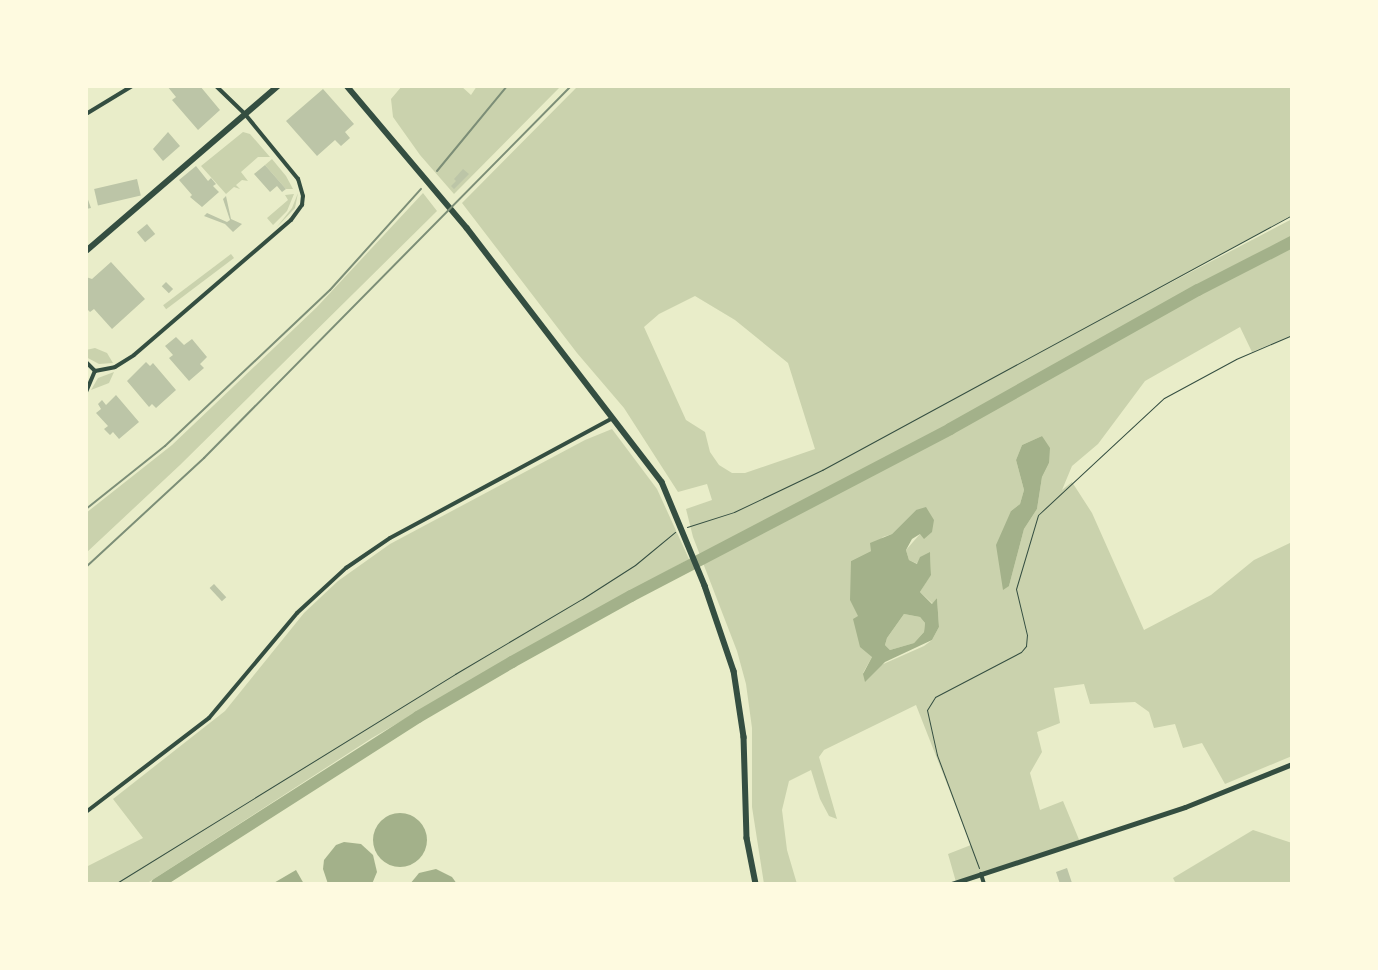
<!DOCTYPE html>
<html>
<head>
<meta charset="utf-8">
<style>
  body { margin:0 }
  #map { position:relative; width:1378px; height:970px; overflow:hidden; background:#e9edc9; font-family:"Source Sans 3",sans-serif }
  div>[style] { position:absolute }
  .green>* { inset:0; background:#cad2ad; transform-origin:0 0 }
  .water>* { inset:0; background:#a3b18a }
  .round { border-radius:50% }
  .river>* { height:12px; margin:-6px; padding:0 6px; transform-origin:6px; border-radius:6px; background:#a3b18a }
  .building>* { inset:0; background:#bcc5a7; transform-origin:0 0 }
  .path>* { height:1px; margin:-0.5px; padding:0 0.5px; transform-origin:0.5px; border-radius:0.5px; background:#344e41 }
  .minor>* { height:4px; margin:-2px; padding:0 2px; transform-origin:2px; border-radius:2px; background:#344e41 }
  .tertiary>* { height:5px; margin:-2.5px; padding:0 2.5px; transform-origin:2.5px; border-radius:2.5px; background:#344e41 }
  .secondary>* { height:5.5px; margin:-2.75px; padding:0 2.75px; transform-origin:2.75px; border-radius:2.75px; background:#344e41 }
  .primary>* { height:6px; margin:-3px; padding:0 3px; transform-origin:3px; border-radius:3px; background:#344e41 }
  .rail>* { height:2px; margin:-1px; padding:0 1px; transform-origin:1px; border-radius:1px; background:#7c8e77 }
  span { translate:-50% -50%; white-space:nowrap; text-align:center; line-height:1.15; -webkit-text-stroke:4px #fefae0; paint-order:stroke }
  .frame { position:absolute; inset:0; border:88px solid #fefae0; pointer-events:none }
</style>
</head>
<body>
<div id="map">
  <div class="green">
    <i style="clip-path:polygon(402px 86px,461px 86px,471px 95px,477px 86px,561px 86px,454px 194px,420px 155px,393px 117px,391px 99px)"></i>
    <i style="clip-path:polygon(evenodd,578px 86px,1292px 86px,1292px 215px,1147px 295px,1292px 219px,1292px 335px,1252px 352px,1240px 327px,1145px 381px,1098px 444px,1072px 466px,1062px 490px,1072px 482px,1092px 513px,1144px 630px,1211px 595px,1254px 560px,1292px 542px,1292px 756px,1225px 784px,1202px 743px,1183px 748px,1175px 724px,1154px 728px,1149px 712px,1135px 702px,1090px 704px,1084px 684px,1054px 688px,1060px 723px,1037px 732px,1042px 752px,1030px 773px,1040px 810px,1063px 801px,1080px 842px,956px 882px,948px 854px,971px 845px,916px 705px,824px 750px,819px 757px,837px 819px,829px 816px,820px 799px,811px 770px,789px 781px,782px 810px,787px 850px,797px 884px,764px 884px,752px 807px,752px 728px,746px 684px,737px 651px,693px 537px,686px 509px,712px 500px,707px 484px,678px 492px,624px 408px,577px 353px,462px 203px,578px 86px,695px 296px,735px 320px,788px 363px,815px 449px,745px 473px,732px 473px,719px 465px,710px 452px,705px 432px,686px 420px,644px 327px,659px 314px,695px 296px,578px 86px,1042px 436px,1049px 463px,1042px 477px,1037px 509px,1024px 529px,1009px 586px,1011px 511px,1020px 504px,1024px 490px,1016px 460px,1022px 445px,1042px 436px,578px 86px,916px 510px,920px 534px,906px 550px,909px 560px,918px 564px,921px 557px,930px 553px,931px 574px,920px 592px,933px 604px,937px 598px,939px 627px,932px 640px,924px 646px,863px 673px,872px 657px,859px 616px,851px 561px,871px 551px,883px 537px,892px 534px,916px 510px)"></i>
    <i style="clip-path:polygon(243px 132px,250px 134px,270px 157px,258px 157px,241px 172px,248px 181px,242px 180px,236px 185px,240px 189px,234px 187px,226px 194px,201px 166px)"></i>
    <i style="clip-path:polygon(272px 159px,286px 176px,293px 189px,286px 189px,265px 165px)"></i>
    <i style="clip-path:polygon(298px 193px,295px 208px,276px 228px,292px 208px)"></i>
    <i style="clip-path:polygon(423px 193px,437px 211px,180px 465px,86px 553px,86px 513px,172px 445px,317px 307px)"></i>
    <i style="clip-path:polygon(294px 194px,287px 211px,273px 225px,267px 218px,288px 200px,285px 195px)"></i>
    <i style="left:231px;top:254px;width:5px;height:85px;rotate:53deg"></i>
    <i style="clip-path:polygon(95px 348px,107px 353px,113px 363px,99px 364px,86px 357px,86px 350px)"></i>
    <i style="clip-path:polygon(114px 372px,109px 383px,91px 390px,98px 378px)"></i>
    <i style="clip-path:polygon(612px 429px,657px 489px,689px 559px,543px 639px,372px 738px,146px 884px,86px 884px,86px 867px,143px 838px,113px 799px,225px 711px,304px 613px,338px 581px,390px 544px,585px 440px)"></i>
    <i style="clip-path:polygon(904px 614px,920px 617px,925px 623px,924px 632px,914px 643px,890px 650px,885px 645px,887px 638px)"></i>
    <i style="clip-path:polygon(1253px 830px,1292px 843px,1292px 884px,1176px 884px,1173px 878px)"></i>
  </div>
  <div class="water">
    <i style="clip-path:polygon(1042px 436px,1050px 448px,1049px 463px,1042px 477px,1037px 509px,1024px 529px,1009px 586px,1003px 590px,996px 545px,1011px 511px,1020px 504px,1024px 490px,1016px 460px,1022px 445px)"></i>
    <i style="clip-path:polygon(evenodd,926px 507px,934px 520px,932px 532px,924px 539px,920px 534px,912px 539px,906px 550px,909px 560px,917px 564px,920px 557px,930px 552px,931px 575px,920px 592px,932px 604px,937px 598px,939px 627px,932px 640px,885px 662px,865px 682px,863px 674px,872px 657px,860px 647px,853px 619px,858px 616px,850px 600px,851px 561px,871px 551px,870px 543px,892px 534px,916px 510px,926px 507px,904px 614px,920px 617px,925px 623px,924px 632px,914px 643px,890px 650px,885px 645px,887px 638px,904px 614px)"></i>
    <i class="round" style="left:373px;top:813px;width:54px;height:54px"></i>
    <i style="clip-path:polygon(344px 842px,361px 844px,373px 855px,377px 872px,372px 884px,328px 884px,323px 869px,324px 860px,336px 845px)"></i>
    <i style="clip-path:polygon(436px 869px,452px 877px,457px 884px,410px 884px,419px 873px)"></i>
    <i style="clip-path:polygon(296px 870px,304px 884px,272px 884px)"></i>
  </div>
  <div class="river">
    <i style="left:157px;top:884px;width:310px;rotate:-32.6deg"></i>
    <i style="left:418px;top:717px;width:109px;rotate:-30.3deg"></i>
    <i style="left:512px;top:662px;width:136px;rotate:-29deg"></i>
    <i style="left:631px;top:596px;width:360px;rotate:-27.6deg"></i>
    <i style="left:950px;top:429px;width:284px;rotate:-29.3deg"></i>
    <i style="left:1198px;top:290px;width:106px;rotate:-27.1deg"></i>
  </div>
  <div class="building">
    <i style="clip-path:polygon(167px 86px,200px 86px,220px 110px,198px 130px,172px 100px,176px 97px)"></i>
    <i style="clip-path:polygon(323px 89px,354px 124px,345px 132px,350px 138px,341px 146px,335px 140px,317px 156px,286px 121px)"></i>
    <i style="clip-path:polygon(168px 132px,180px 146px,163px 161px,153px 149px)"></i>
    <i style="clip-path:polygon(265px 165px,286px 189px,282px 192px,277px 186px,270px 192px,254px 174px)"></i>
    <i style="clip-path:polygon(196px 166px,208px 181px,211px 178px,216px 184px,213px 186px,219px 192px,202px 207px,190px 197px,192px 195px,179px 180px)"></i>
    <i style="clip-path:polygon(463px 169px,469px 174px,454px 189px,451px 186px,456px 181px,454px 179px)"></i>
    <i style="left:137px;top:179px;width:17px;height:44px;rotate:77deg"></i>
    <i style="clip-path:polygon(86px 194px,91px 208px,86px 209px)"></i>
    <i style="clip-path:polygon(226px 196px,231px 219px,242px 224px,233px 232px,225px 224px,204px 216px,207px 213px,227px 222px,230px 220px,223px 199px)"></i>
    <i style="left:147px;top:224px;width:13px;height:13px;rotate:51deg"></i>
    <i style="clip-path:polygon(111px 262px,145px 299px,112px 329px,94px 309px,90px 312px,86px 308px,86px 277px,92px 279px)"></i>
    <i style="left:166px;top:282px;width:10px;height:6px;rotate:45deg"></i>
    <i style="clip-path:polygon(176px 337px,184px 345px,192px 339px,207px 357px,200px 364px,204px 368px,189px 381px,169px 358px,173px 355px,165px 346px)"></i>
    <i style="clip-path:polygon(146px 362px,150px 366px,153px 363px,176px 390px,156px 408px,152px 404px,149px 407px,127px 381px)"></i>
    <i style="clip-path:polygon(116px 395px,139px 422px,119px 439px,113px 432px,110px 435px,104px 429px,108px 426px,96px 413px,101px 409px,98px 404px,102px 400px,106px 405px)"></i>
    <i style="left:214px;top:584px;width:18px;height:6px;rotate:47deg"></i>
    <i style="clip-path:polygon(1067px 868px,1072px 883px,1060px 884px,1056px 872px)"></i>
  </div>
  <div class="path">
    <i style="left:687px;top:527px;width:49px;rotate:-17.7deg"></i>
    <i style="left:734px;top:512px;width:98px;rotate:-25.5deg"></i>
    <i style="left:822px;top:470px;width:535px;rotate:-28.48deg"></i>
    <i style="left:979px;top:868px;width:121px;rotate:-110.4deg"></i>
    <i style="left:937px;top:755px;width:46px;rotate:-102.5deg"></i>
    <i style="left:927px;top:710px;width:15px;rotate:-58deg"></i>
    <i style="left:935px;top:697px;width:97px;rotate:-27.6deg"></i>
    <i style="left:1021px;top:652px;width:8px;rotate:-50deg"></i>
    <i style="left:1026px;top:646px;width:11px;rotate:-85deg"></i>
    <i style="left:1027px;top:635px;width:47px;rotate:-103.4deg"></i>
    <i style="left:1016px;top:589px;width:77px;rotate:-73.4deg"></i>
    <i style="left:1038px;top:515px;width:172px;rotate:-42.9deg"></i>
    <i style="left:1164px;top:398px;width:82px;rotate:-28.4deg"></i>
    <i style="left:1236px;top:359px;width:61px;rotate:-23.2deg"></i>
    <i style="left:115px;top:884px;width:400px;rotate:-31.7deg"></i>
    <i style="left:455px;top:674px;width:147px;rotate:-30.6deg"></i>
    <i style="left:582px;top:599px;width:63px;rotate:-32.7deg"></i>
    <i style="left:635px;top:565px;width:52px;rotate:-39.5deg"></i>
  </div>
  <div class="minor">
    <i style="left:86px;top:114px;width:54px;rotate:-31.3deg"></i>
    <i style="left:86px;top:362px;width:13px;rotate:45deg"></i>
    <i style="left:95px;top:371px;width:20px;rotate:-11deg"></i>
    <i style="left:115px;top:367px;width:22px;rotate:-32deg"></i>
    <i style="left:134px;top:355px;width:207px;rotate:-40.7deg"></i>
    <i style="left:291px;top:220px;width:19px;rotate:-54deg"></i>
    <i style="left:302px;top:205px;width:9px;rotate:-84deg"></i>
    <i style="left:303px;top:196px;width:18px;rotate:-106deg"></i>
    <i style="left:298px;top:179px;width:84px;rotate:-129.2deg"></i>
    <i style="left:245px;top:114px;width:40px;rotate:-136deg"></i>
    <i style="left:86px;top:392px;width:23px;rotate:-67deg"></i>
    <i style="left:86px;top:812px;width:155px;rotate:-37.4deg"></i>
    <i style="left:209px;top:718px;width:137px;rotate:-50deg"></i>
    <i style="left:297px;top:613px;width:67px;rotate:-42.6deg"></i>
    <i style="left:346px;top:568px;width:53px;rotate:-34.3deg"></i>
    <i style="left:390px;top:538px;width:253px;rotate:-28.3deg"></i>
    <i style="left:981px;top:874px;width:10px;rotate:73deg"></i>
  </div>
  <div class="tertiary">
    <i style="left:951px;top:884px;width:246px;rotate:-18.2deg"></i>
    <i style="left:1185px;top:807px;width:115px;rotate:-21.9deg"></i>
  </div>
  <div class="secondary">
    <i style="left:347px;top:86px;width:186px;rotate:49.8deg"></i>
    <i style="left:467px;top:228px;width:320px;rotate:52.5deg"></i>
    <i style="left:662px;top:482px;width:113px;rotate:67.5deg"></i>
    <i style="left:705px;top:586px;width:90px;rotate:71.2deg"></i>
    <i style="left:734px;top:671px;width:67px;rotate:81.4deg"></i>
    <i style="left:744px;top:737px;width:101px;rotate:88.3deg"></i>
    <i style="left:747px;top:838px;width:47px;rotate:78.9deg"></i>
  </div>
  <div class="primary">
    <i style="left:86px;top:251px;width:253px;rotate:-40.7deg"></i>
  </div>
  <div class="rail">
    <i style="left:437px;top:171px;width:110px;rotate:-50.5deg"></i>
    <i style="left:86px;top:509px;width:101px;rotate:-38.6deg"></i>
    <i style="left:165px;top:446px;width:227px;rotate:-43.4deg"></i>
    <i style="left:330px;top:290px;width:136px;rotate:-48deg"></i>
    <i style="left:86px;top:567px;width:161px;rotate:-42.7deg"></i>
    <i style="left:204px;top:458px;width:523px;rotate:-45.39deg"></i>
  </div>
  <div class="frame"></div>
</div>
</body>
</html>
